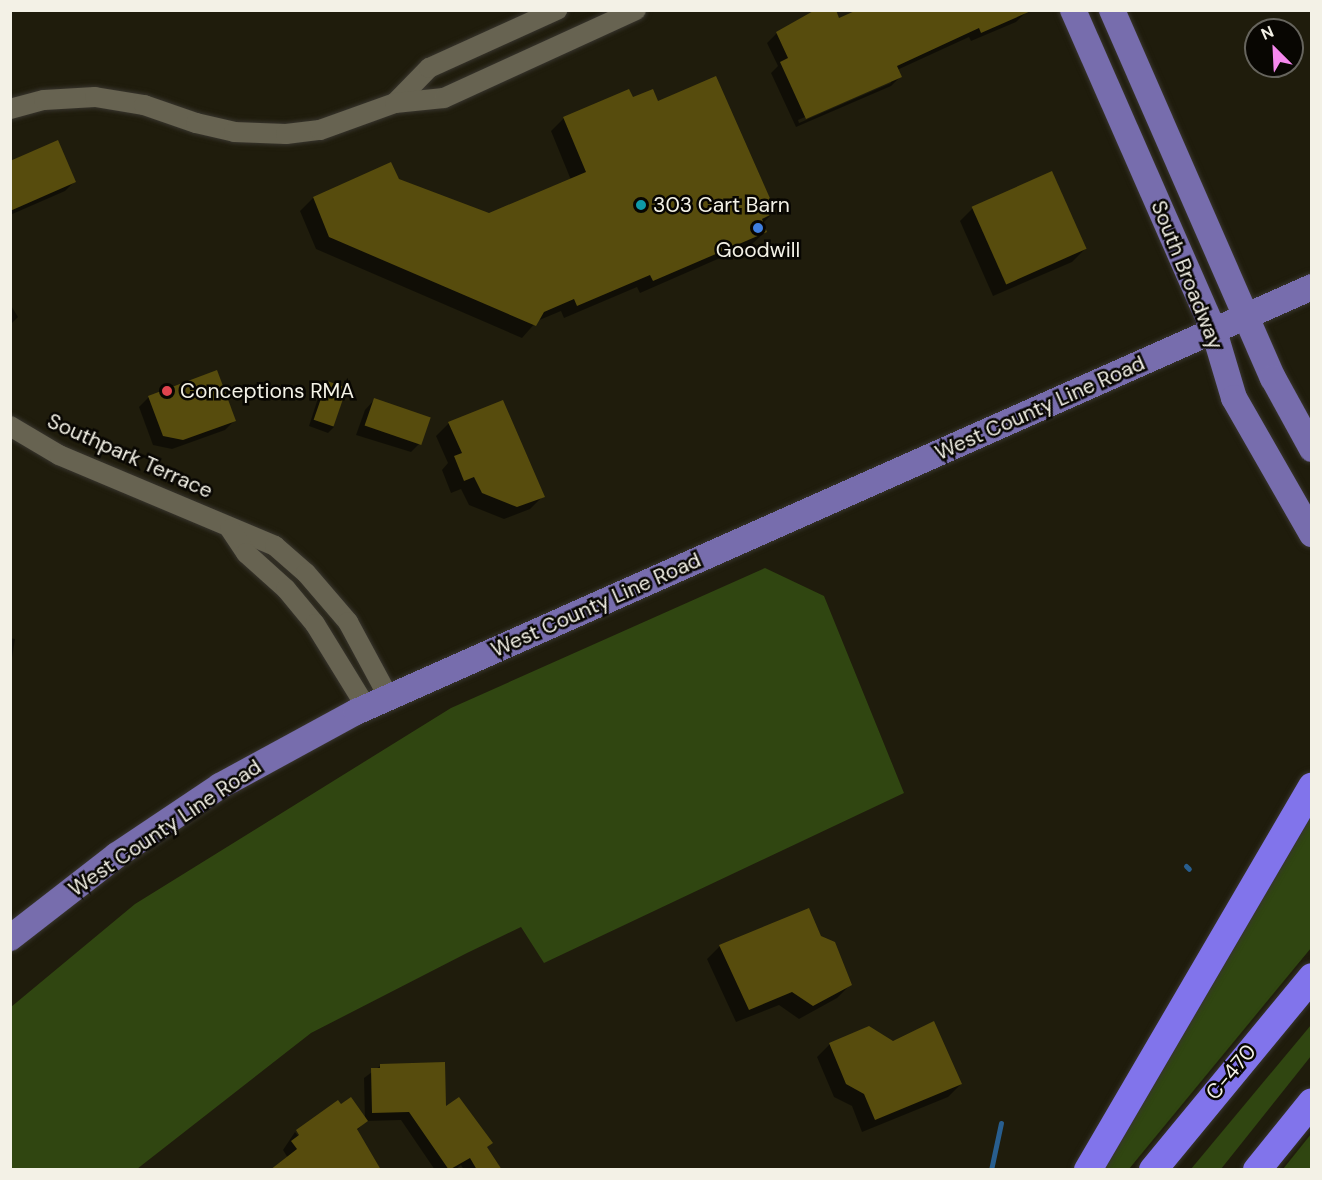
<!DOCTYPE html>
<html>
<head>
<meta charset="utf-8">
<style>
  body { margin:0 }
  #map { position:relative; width:1322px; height:1180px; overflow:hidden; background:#1f1c0c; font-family:"DM Sans",sans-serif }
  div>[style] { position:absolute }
  .green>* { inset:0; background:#304611 }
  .shadow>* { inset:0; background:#0007 }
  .stream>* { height:5px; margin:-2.5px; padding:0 2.5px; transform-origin:2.5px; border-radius:2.5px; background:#285e8f }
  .building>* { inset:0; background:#574c0d; transform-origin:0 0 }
  .roads { filter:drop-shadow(0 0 2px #38352e) drop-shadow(0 0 2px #38352e) }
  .minor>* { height:20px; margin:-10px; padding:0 10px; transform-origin:10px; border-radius:10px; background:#676351 }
  .major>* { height:26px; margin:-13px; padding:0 13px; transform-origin:13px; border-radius:13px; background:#776dad }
  .highway>* { height:28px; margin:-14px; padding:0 14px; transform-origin:14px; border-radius:14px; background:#8174eb }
  .dots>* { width:16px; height:16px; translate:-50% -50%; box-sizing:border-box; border:3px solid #080602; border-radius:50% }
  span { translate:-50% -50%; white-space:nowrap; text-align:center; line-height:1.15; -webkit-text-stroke:5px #080602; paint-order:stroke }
  .poi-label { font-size:21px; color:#f3f1e6 }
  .left { translate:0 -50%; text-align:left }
  .street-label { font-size:21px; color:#f3f1e6 }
  .frame { position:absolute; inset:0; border:12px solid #f3f1e6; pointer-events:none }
  .north { position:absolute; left:1244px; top:18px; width:60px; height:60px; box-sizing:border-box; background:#080602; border:2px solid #66645d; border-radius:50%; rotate:336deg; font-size:16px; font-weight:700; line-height:24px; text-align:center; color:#f3f1e6 }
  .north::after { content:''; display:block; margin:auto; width:21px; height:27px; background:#f689ee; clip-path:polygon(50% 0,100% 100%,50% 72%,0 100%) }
</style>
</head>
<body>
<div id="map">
  <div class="green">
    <i style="clip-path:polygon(765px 568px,824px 596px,904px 793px,544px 963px,521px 927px,467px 953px,311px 1033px,137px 1169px,11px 1169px,11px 1007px,135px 904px,451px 708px)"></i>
    <i style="clip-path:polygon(1311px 811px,1311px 948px,1129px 1169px,1102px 1170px)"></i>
    <i style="clip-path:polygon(1311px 1025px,1311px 1056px,1221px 1169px,1191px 1169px)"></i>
    <i style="clip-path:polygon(1311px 1134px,1311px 1169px,1283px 1169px)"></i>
  </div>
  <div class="shadow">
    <i style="clip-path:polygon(evenodd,1026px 12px,1016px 22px,971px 41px,969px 37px,897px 70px,900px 77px,891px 86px,796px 127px,771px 73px,778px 66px,767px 43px,777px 33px,839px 20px,1026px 12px,891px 80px,891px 83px,799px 123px,798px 120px,891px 80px)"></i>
    <i style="clip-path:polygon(632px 99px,657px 103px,774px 212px,762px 224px,765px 232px,752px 244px,640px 293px,637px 287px,564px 318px,561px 311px,537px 321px,522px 338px,316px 249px,300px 211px,313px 198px,390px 164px,398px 180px,489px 215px,571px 180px,551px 131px,564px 118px)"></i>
    <i style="clip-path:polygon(10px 163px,74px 182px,65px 191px,10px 215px)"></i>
    <i style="clip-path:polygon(973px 208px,1085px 249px,1072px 262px,993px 296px,960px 221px)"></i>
    <i style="clip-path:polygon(10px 304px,18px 317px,10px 325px)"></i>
    <i style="clip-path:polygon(327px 383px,334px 427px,328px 433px,309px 426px,321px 389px)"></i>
    <i style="clip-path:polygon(149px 397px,235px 420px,225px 430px,172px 449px,153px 445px,139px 407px)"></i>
    <i style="clip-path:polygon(374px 400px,429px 418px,420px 443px,411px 452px,356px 435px,365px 410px)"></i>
    <i style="clip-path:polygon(449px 423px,543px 496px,530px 509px,504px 519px,469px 505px,461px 489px,451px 493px,442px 470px,448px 463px,436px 436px)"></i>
    <i style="clip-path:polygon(10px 638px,15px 639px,10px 671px)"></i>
    <i style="clip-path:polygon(819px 937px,850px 985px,837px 998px,799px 1019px,779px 1005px,736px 1022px,707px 959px,720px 946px)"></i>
    <i style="clip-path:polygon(830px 1044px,961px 1084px,948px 1097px,862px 1132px,852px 1106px,834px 1097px,817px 1057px)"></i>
    <i style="clip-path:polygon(380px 1066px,445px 1109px,486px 1148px,500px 1170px,464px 1170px,461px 1165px,455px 1170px,435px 1170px,401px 1120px,366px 1121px,356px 1131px,288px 1158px,283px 1150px,295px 1132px,303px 1142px,365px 1120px,364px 1078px)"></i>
  </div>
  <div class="stream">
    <i style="left:1186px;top:866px;width:4px;rotate:45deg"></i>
    <i style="left:991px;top:1170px;width:48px;rotate:-78deg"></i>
  </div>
  <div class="building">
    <i style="clip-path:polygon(815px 10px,836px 10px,839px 18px,857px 10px,1033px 10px,981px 33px,979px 28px,897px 66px,902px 77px,806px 119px,780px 62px,788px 58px,776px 32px)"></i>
    <i style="clip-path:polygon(716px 76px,776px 212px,762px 219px,767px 232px,653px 281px,650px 275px,577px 306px,574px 299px,544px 312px,536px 326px,329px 237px,313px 197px,391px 162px,399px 179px,489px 213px,586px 172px,563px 117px,629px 89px,633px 97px,653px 89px,658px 101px)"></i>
    <i style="clip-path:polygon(58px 140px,76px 182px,10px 211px,10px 161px)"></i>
    <i style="left:1052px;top:171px;width:85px;height:88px;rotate:66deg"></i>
    <i style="clip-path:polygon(217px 370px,236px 421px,183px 440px,163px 436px,148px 396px)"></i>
    <i style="left:327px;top:381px;width:21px;height:41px;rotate:19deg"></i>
    <i style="left:374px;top:398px;width:60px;height:29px;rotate:19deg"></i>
    <i style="clip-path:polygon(503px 400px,545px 497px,517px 507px,482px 493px,474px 477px,464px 481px,454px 456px,462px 453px,448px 422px)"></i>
    <i style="clip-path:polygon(809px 908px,821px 936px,835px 942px,852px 985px,813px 1006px,792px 992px,749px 1010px,719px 945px)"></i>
    <i style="clip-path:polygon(934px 1021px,962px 1084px,875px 1120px,864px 1094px,846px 1084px,829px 1043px,869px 1026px,893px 1041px)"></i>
    <i style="clip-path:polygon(445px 1062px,446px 1106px,459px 1097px,493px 1143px,487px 1147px,502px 1170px,477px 1170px,470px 1158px,449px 1170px,409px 1112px,372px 1113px,371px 1068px,380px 1068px,380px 1064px)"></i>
    <i style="clip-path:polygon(351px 1097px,368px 1121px,357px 1129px,381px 1170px,270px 1170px,297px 1149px,291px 1141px,299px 1135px,296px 1130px,338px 1100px,341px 1104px)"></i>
  </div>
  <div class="roads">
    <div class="minor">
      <i style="left:395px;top:103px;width:49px;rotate:-45.8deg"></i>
      <i style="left:429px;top:68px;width:141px;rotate:-24.4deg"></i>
      <i style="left:10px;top:109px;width:35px;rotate:-15deg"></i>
      <i style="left:44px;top:100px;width:51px;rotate:-3.4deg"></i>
      <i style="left:95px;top:97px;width:50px;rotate:9.3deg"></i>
      <i style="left:144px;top:105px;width:55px;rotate:19.1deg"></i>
      <i style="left:196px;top:123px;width:39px;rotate:13deg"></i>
      <i style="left:234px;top:132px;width:52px;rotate:2.2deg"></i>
      <i style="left:286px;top:134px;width:34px;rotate:-7deg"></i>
      <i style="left:320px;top:130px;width:80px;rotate:-19.8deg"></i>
      <i style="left:395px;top:103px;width:49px;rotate:-5.8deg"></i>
      <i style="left:444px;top:98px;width:211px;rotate:-24.6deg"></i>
      <i style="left:10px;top:426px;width:57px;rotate:30.6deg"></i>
      <i style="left:59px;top:455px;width:234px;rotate:22.8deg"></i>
      <i style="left:275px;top:546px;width:41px;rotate:41.1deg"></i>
      <i style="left:306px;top:573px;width:65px;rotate:49.4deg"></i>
      <i style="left:348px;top:622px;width:84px;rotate:61.6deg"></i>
      <i style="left:230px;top:529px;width:29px;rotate:56deg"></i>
      <i style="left:246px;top:553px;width:54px;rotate:42deg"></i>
      <i style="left:286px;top:589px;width:45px;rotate:50.4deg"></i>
      <i style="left:315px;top:624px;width:97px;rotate:58.4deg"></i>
    </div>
    <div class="major">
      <i style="left:1073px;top:10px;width:351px;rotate:66.3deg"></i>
      <i style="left:1214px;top:331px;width:70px;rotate:73.4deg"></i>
      <i style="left:1234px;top:398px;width:157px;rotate:60.2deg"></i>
      <i style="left:1112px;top:10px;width:402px;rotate:66.4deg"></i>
      <i style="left:1273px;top:378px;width:81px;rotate:61.2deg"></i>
      <i style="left:10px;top:938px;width:135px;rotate:-37.8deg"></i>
      <i style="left:117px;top:855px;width:124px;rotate:-33.8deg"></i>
      <i style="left:220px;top:786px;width:155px;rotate:-28.6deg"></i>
      <i style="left:356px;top:712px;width:1046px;rotate:-23.97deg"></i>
    </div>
    <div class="highway">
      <i style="left:1088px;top:1170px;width:444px;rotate:-59.7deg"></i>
      <i style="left:1153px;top:1170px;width:250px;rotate:-50.5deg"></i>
      <i style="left:1257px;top:1170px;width:87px;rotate:-51deg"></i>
    </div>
  </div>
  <div class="dots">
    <i style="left:641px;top:205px;background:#0f9aa8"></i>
    <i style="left:758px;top:228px;background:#3f7fe0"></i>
    <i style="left:167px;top:391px;background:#e0444e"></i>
  </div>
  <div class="poi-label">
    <span class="left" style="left:653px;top:205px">303 Cart Barn</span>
    <span style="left:758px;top:250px">Goodwill</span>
    <span class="left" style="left:180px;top:391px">Conceptions RMA</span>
  </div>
  <div class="street-label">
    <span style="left:1187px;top:275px;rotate:68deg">South Broadway</span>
    <span style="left:1040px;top:408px;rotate:-24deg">West County Line Road</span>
    <span style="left:130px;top:456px;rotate:24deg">Southpark Terrace</span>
    <span style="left:596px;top:605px;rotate:-24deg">West County Line Road</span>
    <span style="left:165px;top:828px;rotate:-34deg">West County Line Road</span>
    <span style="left:1231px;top:1072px;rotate:-50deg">C-470</span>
  </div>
  <div class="frame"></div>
  <div class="north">N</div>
</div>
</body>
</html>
